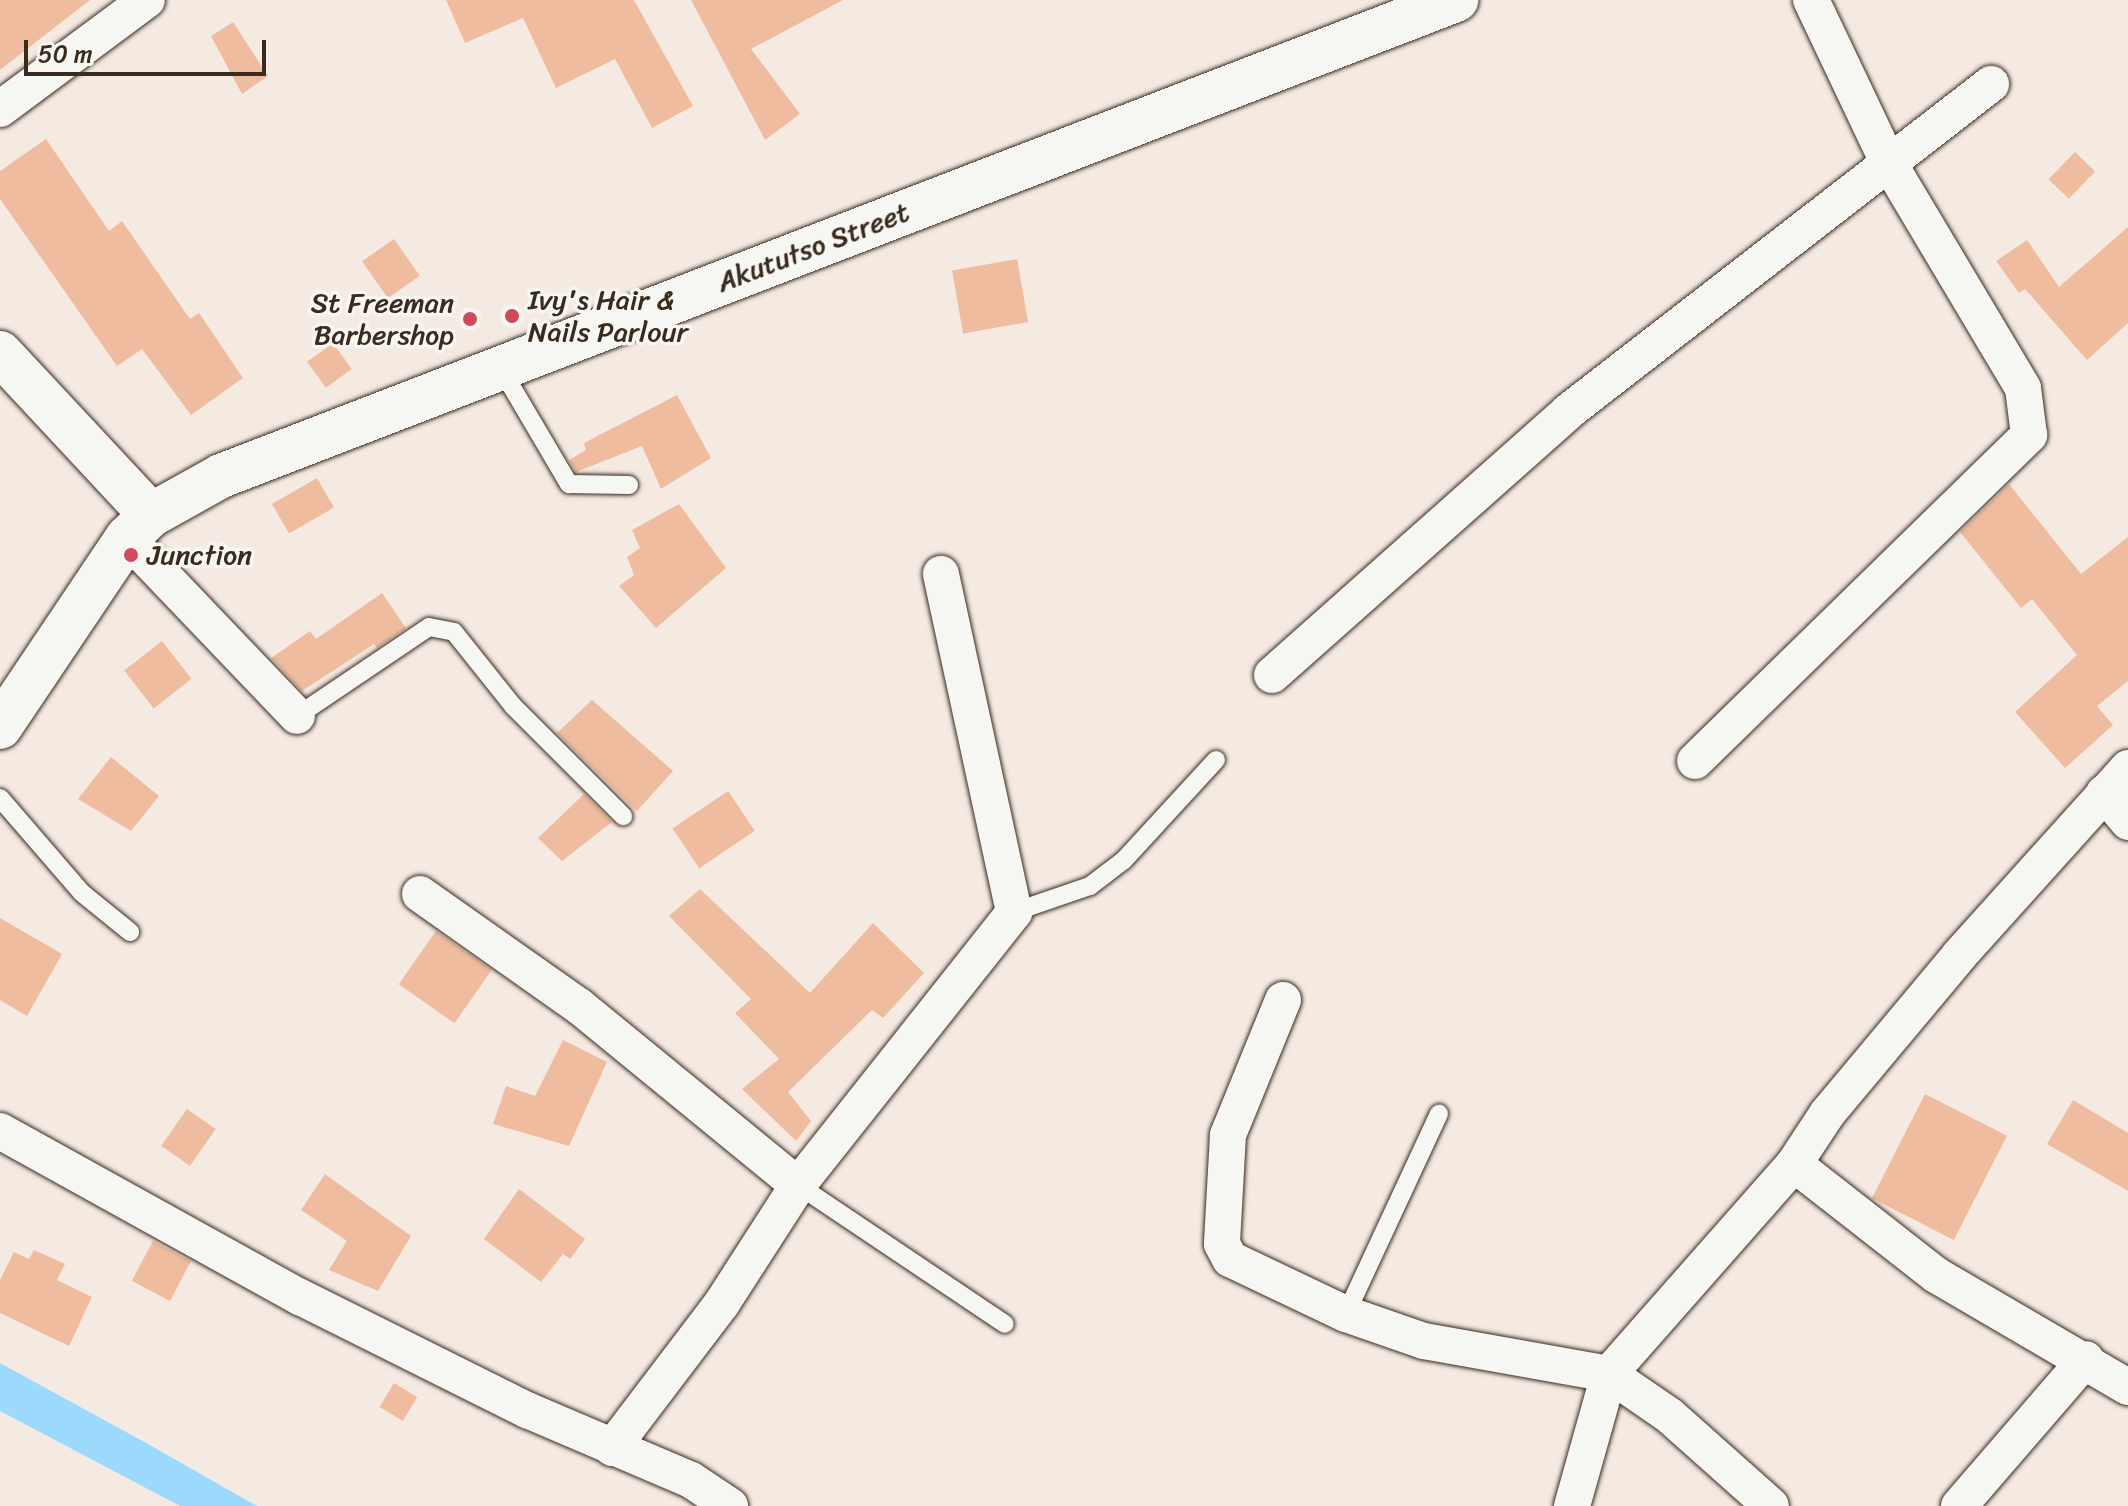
<!DOCTYPE html>
<html>
<head>
<meta charset="utf-8">
<style>
  body { margin:0 }
  #map { position:relative; width:2128px; height:1506px; overflow:hidden; background:#f5eae2; font-family:Sriracha,sans-serif }
  div>[style] { position:absolute }
  .water>* { inset:0; background:#9cdafd }
  .building>* { inset:0; background:#efbca0; transform-origin:0 0 }
  .roads { filter:drop-shadow(0 0 2px #3b2a1e) drop-shadow(0 0 2px #3b2a1e) }
  .lane>* { height:18px; margin:-9px; padding:0 9px; transform-origin:9px; border-radius:9px; background:#f6f6f2 }
  .street>* { height:36px; margin:-18px; padding:0 18px; transform-origin:18px; border-radius:18px; background:#f6f6f2 }
  .secondary>* { height:44px; margin:-22px; padding:0 22px; transform-origin:22px; border-radius:22px; background:#f6f6f2 }
  .dots>* { width:22px; height:22px; translate:-50% -50%; box-sizing:border-box; border:4px solid #f6f6f2; border-radius:50% }
  span { translate:-50% -50%; white-space:nowrap; text-align:center; line-height:1.15; -webkit-text-stroke:7px #f6f6f2; paint-order:stroke }
  .street-label { font-size:28px; color:#3b2a1e }
  .poi-label { font-size:28px; color:#3b2a1e }
  .left { translate:0 -50%; text-align:left }
  .right { translate:-100% -50%; text-align:right }
  .scale { position:absolute; left:24px; top:40px; width:242px; height:36px; box-sizing:border-box; border:4px solid #3b2a1e; border-top:0; padding-left:10px; font-size:24px; line-height:28px; white-space:nowrap; color:#3b2a1e; -webkit-text-stroke:6px #f6f6f2; paint-order:stroke }
</style>
</head>
<body>
<div id="map">
  <div class="water">
    <i style="clip-path:polygon(0 1363px,148px 1444px,257px 1506px,180px 1506px,0 1411px)"></i>
  </div>
  <div class="building">
    <i style="clip-path:polygon(0 0,90px 0,0 70px)"></i>
    <i style="clip-path:polygon(446px 0,634px 0,693px 106px,652px 128px,615px 59px,556px 88px,523px 18px,465px 43px)"></i>
    <i style="clip-path:polygon(691px 0,843px 0,751px 49px,800px 114px,765px 140px)"></i>
    <i style="clip-path:polygon(233px 22px,268px 76px,242px 94px,211px 36px)"></i>
    <i style="clip-path:polygon(46px 139px,109px 231px,122px 221px,190px 319px,199px 313px,243px 378px,191px 415px,142px 349px,117px 366px,0 199px,0 171px)"></i>
    <i style="left:2075px;top:152px;width:28px;height:38px;rotate:44deg"></i>
    <i style="clip-path:polygon(2128px 227px,2128px 323px,2087px 360px,2025px 289px,2019px 293px,1996px 261px,2027px 240px,2059px 287px)"></i>
    <i style="left:394px;top:239px;width:45px;height:39px;rotate:55deg"></i>
    <i style="left:1017px;top:259px;width:64px;height:66px;rotate:80deg"></i>
    <i style="left:333px;top:343px;width:32px;height:32px;rotate:54deg"></i>
    <i style="clip-path:polygon(677px 395px,711px 458px,661px 489px,642px 446px,576px 472px,569px 460px,586px 450px,584px 443px)"></i>
    <i style="left:317px;top:478px;width:34px;height:52px;rotate:60deg"></i>
    <i style="clip-path:polygon(2009px 484px,2081px 574px,2128px 537px,2128px 681px,2097px 706px,2113px 725px,2065px 768px,2015px 712px,2077px 655px,2032px 599px,2021px 608px,1960px 532px)"></i>
    <i style="clip-path:polygon(679px 504px,726px 568px,656px 628px,619px 586px,634px 575px,627px 557px,640px 548px,632px 530px)"></i>
    <i style="clip-path:polygon(382px 593px,406px 628px,377px 648px,374px 644px,302px 691px,271px 658px,310px 631px,316px 639px)"></i>
    <i style="left:162px;top:641px;width:48px;height:48px;rotate:52deg"></i>
    <i style="clip-path:polygon(592px 700px,673px 771px,637px 811px,557px 733px)"></i>
    <i style="clip-path:polygon(111px 757px,159px 796px,131px 831px,78px 799px)"></i>
    <i style="left:728px;top:791px;width:48px;height:67px;rotate:56deg"></i>
    <i style="clip-path:polygon(584px 794px,612px 822px,562px 861px,538px 838px)"></i>
    <i style="clip-path:polygon(700px 889px,810px 993px,873px 923px,924px 973px,883px 1018px,872px 1010px,788px 1092px,811px 1121px,796px 1141px,742px 1089px,779px 1059px,735px 1013px,751px 999px,669px 916px)"></i>
    <i style="clip-path:polygon(0 918px,62px 954px,27px 1016px,0 1000px)"></i>
    <i style="left:436px;top:931px;width:68px;height:65px;rotate:35deg"></i>
    <i style="clip-path:polygon(563px 1040px,607px 1062px,569px 1146px,493px 1124px,506px 1086px,535px 1096px)"></i>
    <i style="left:1925px;top:1094px;width:92px;height:117px;rotate:27deg"></i>
    <i style="clip-path:polygon(2073px 1100px,2128px 1133px,2128px 1191px,2047px 1144px)"></i>
    <i style="left:187px;top:1109px;width:35px;height:45px;rotate:35deg"></i>
    <i style="clip-path:polygon(325px 1174px,411px 1236px,378px 1291px,329px 1270px,347px 1241px,301px 1210px)"></i>
    <i style="clip-path:polygon(519px 1189px,585px 1239px,570px 1259px,563px 1254px,541px 1282px,484px 1239px)"></i>
    <i style="left:153px;top:1241px;width:43px;height:45px;rotate:28deg"></i>
    <i style="clip-path:polygon(34px 1250px,65px 1264px,57px 1280px,92px 1297px,69px 1346px,0 1313px,0 1280px,14px 1252px,29px 1259px)"></i>
    <i style="left:394px;top:1383px;width:27px;height:28px;rotate:31deg"></i>
  </div>
  <div class="roads">
    <div class="lane">
      <i style="left:500px;top:367px;width:136px;rotate:59.5deg"></i>
      <i style="left:569px;top:484px;width:60px;rotate:1deg"></i>
      <i style="left:297px;top:716px;width:159px;rotate:-34deg"></i>
      <i style="left:429px;top:627px;width:25px;rotate:11deg"></i>
      <i style="left:454px;top:632px;width:95px;rotate:51.4deg"></i>
      <i style="left:513px;top:706px;width:156px;rotate:45deg"></i>
      <i style="left:0;top:798px;width:125px;rotate:49.2deg"></i>
      <i style="left:82px;top:893px;width:62px;rotate:39.1deg"></i>
      <i style="left:1014px;top:912px;width:80px;rotate:-18.9deg"></i>
      <i style="left:1090px;top:886px;width:43px;rotate:-37.4deg"></i>
      <i style="left:1124px;top:860px;width:136px;rotate:-47.4deg"></i>
      <i style="left:798px;top:1185px;width:249px;rotate:33.9deg"></i>
      <i style="left:1346px;top:1314px;width:221px;rotate:-65.1deg"></i>
    </div>
    <div class="street">
      <i style="left:0;top:109px;width:183px;rotate:-36.6deg"></i>
      <i style="left:127px;top:538px;width:246px;rotate:46.3deg"></i>
      <i style="left:1272px;top:675px;width:397px;rotate:-41.6deg"></i>
      <i style="left:1569px;top:411px;width:534px;rotate:-37.77deg"></i>
      <i style="left:1695px;top:761px;width:467px;rotate:-44.3deg"></i>
      <i style="left:2029px;top:435px;width:47px;rotate:-97.3deg"></i>
      <i style="left:2023px;top:388px;width:265px;rotate:-120.8deg"></i>
      <i style="left:1887px;top:160px;width:177px;rotate:-115.4deg"></i>
      <i style="left:2128px;top:768px;width:253px;rotate:132deg"></i>
      <i style="left:1959px;top:956px;width:206px;rotate:129.9deg"></i>
      <i style="left:1827px;top:1114px;width:60px;rotate:123.4deg"></i>
      <i style="left:1794px;top:1164px;width:180px;rotate:38deg"></i>
      <i style="left:1936px;top:1275px;width:222px;rotate:30.3deg"></i>
      <i style="left:2104px;top:793px;width:38px;rotate:50deg"></i>
      <i style="left:420px;top:894px;width:194px;rotate:35.2deg"></i>
      <i style="left:579px;top:1006px;width:283px;rotate:39.3deg"></i>
      <i style="left:1283px;top:1000px;width:146px;rotate:112.2deg"></i>
      <i style="left:1228px;top:1135px;width:109px;rotate:93.2deg"></i>
      <i style="left:1222px;top:1244px;width:17px;rotate:62deg"></i>
      <i style="left:1230px;top:1259px;width:128px;rotate:25.4deg"></i>
      <i style="left:1346px;top:1314px;width:83px;rotate:19.1deg"></i>
      <i style="left:1424px;top:1341px;width:188px;rotate:10.1deg"></i>
      <i style="left:1609px;top:1374px;width:74px;rotate:34.5deg"></i>
      <i style="left:1670px;top:1416px;width:135px;rotate:41.7deg"></i>
      <i style="left:0;top:1131px;width:343px;rotate:29deg"></i>
      <i style="left:300px;top:1297px;width:254px;rotate:26.5deg"></i>
      <i style="left:527px;top:1410px;width:178px;rotate:23.1deg"></i>
      <i style="left:691px;top:1480px;width:47px;rotate:33.7deg"></i>
      <i style="left:612px;top:1448px;width:182px;rotate:-52.8deg"></i>
      <i style="left:722px;top:1303px;width:140px;rotate:-57.2deg"></i>
      <i style="left:798px;top:1185px;width:348px;rotate:-51.6deg"></i>
      <i style="left:1014px;top:912px;width:346px;rotate:-102.2deg"></i>
      <i style="left:1572px;top:1506px;width:137px;rotate:-74.3deg"></i>
      <i style="left:1609px;top:1374px;width:280px;rotate:-48.6deg"></i>
      <i style="left:1959px;top:1506px;width:194px;rotate:-49.2deg"></i>
    </div>
    <div class="secondary">
      <i style="left:0;top:353px;width:221px;rotate:47deg"></i>
      <i style="left:0;top:727px;width:228px;rotate:-56.1deg"></i>
      <i style="left:127px;top:538px;width:33px;rotate:-44deg"></i>
      <i style="left:151px;top:515px;width:80px;rotate:-29.1deg"></i>
      <i style="left:221px;top:476px;width:1324px;rotate:-21.08deg"></i>
    </div>
  </div>
  <div class="dots">
    <i style="left:512px;top:316px;background:#d1495b"></i>
    <i style="left:470px;top:319px;background:#d1495b"></i>
    <i style="left:131px;top:555px;background:#d1495b"></i>
  </div>
  <div class="street-label">
    <span style="left:813px;top:247px;rotate:-21deg">Akututso Street</span>
  </div>
  <div class="poi-label">
    <span class="left" style="left:528px;top:316px">Ivy's Hair &amp;<br>Nails Parlour</span>
    <span class="right" style="left:454px;top:319px">St Freeman<br>Barbershop</span>
    <span class="left" style="left:147px;top:555px">Junction</span>
  </div>
  <div class="scale">50 m</div>
</div>
</body>
</html>
